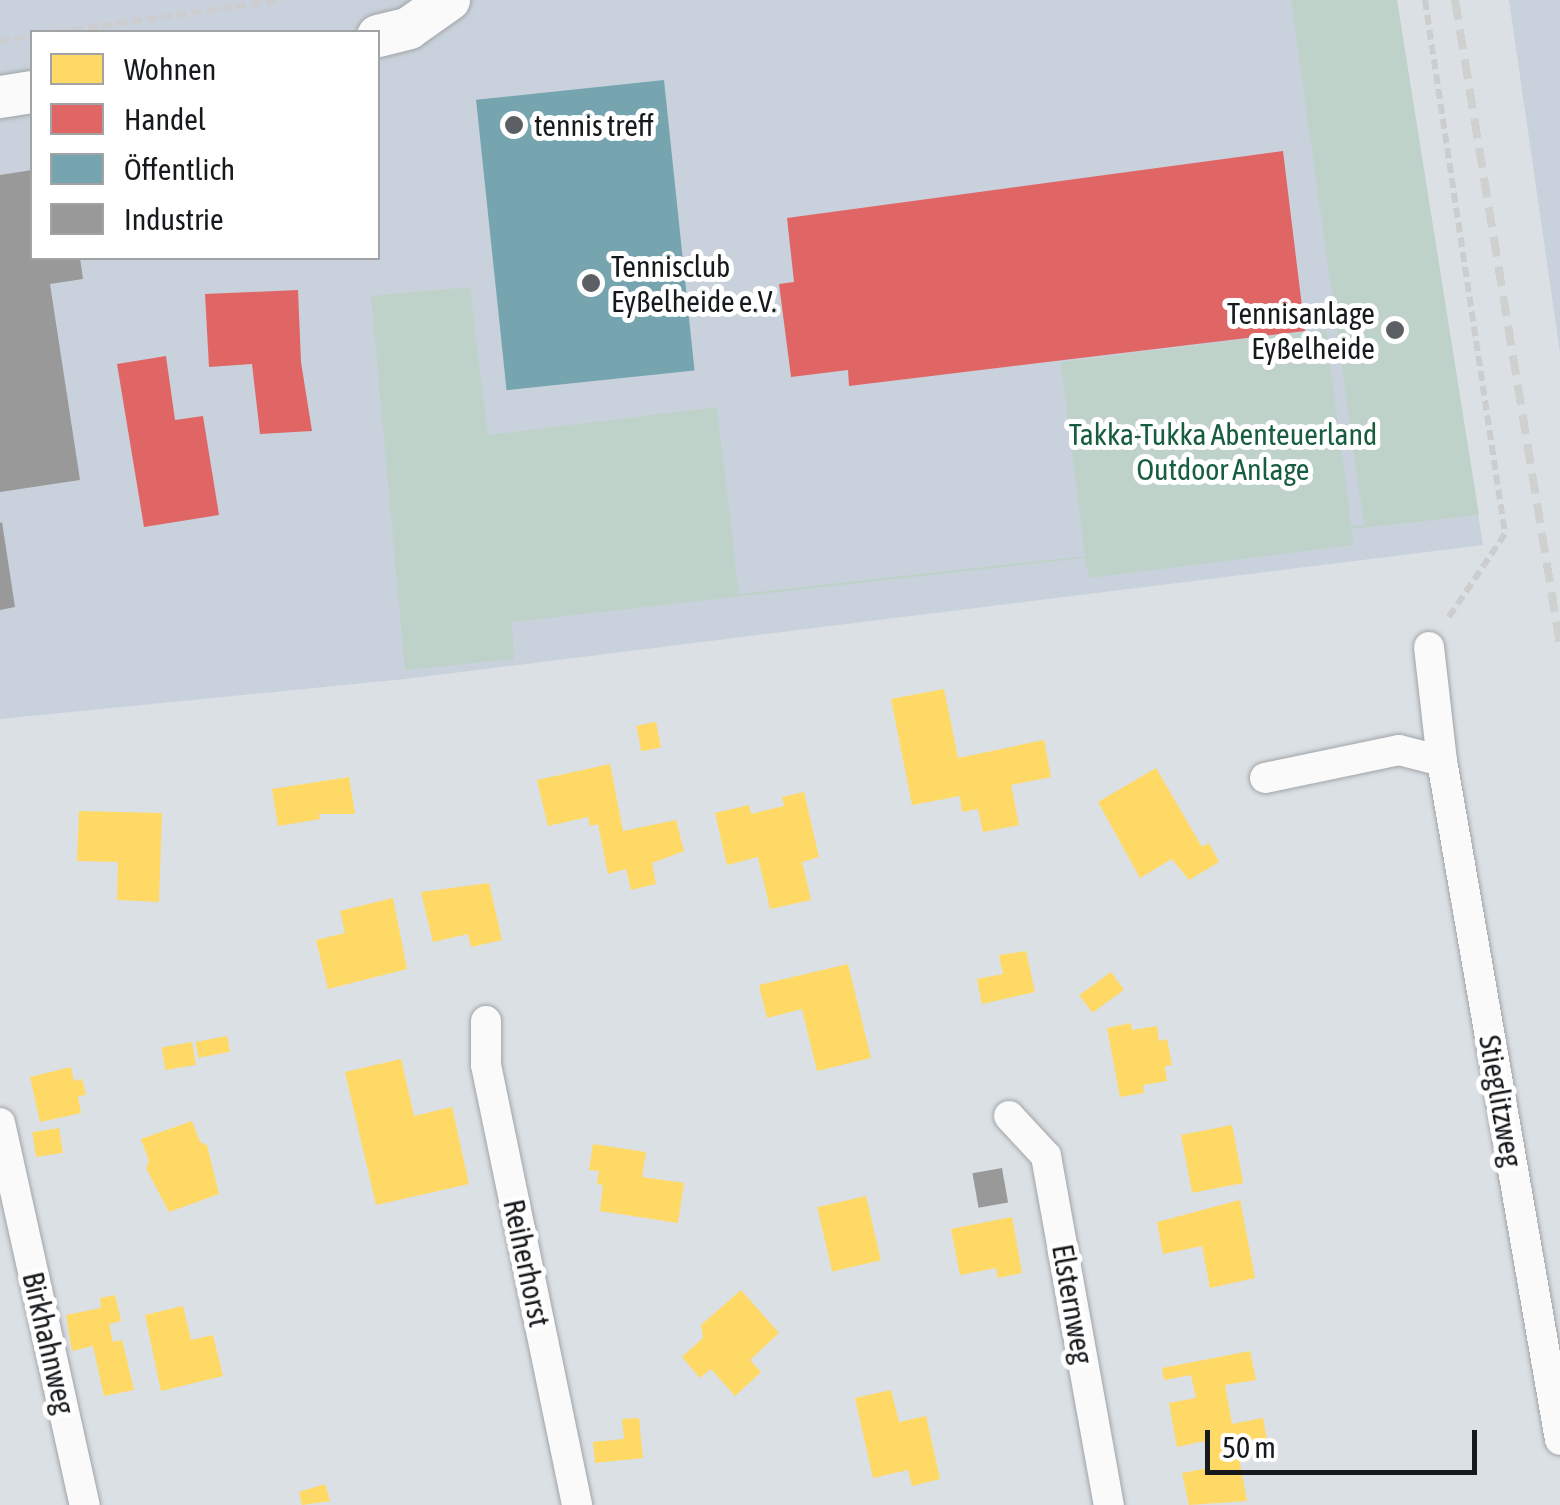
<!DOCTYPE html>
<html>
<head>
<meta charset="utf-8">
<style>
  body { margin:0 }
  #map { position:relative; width:1560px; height:1505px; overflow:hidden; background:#dbe0e5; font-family:"Asap Condensed",sans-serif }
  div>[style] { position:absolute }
  .built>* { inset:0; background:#c9d2dc }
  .green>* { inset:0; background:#bfd2ca }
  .homes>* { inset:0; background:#ffd966; transform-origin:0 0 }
  .shops>* { inset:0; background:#e06666 }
  .public>* { inset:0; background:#76a5af; transform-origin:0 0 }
  .industry>* { inset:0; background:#999; transform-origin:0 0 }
  .path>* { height:6px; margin-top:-3px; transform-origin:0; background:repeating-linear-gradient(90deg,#cccdce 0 10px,transparent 0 15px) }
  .roads { filter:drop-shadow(0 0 2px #a0a4a7) drop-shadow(0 0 2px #a0a4a7) }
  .street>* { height:30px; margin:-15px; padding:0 15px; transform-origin:15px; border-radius:15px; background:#fafafb }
  .secondary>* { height:42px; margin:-21px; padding:0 21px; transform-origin:21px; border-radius:21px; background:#fafafb }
  .rail>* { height:8px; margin-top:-4px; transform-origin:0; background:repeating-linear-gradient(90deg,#cfd1d1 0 20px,transparent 0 30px) }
  .dots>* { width:28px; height:28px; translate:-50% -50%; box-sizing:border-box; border:5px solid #fff; border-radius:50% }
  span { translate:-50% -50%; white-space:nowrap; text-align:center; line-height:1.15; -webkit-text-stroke:10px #fff; paint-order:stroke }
  .poi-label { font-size:30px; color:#171a1d }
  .left { translate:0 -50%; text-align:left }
  .right { translate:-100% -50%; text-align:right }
  .park-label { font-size:30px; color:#185d3e }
  .street-label { font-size:30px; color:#171a1d }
  .legend { position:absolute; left:30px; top:30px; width:350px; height:230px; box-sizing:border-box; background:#fff; border:2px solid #a2a3a5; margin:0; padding:12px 18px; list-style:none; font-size:30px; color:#171a1d }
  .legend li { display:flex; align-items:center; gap:20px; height:50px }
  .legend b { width:50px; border:2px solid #a2a3a5 }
  .scale { position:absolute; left:1205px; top:1430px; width:272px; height:45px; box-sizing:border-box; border:5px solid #171a1d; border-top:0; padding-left:12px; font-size:30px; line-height:35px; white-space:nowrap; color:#171a1d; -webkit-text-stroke:8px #fff; paint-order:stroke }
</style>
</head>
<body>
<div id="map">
  <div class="built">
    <i style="clip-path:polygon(evenodd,0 0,1397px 0,1483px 545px,405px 679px,0 719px,0 0,32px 32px,378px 32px,378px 258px,32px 258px,32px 32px)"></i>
    <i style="clip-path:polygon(1509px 0,1560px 0,1560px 353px)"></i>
  </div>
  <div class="green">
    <i style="clip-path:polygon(1291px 0,1397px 0,1479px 515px,1352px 529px,1353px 545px,1089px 578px,1085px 558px,512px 622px,514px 659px,405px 670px,371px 296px,470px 287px,488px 435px,717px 407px,739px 594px,1085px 556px,1061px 362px,1326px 329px,1351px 526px,1364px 525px)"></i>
  </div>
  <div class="homes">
    <i style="clip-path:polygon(944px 689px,958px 758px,1044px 740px,1051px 777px,1011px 785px,1019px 825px,983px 832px,978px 809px,962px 812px,960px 796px,912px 805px,891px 699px)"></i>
    <i style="left:656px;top:722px;width:26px;height:20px;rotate:79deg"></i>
    <i style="clip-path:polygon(610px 764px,623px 831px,676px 820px,684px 851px,652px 863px,656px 884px,631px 890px,626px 869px,608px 874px,598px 824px,590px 826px,588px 817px,548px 826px,537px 780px)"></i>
    <i style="clip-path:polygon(1156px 768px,1202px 847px,1209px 843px,1219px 862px,1189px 880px,1172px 859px,1140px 878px,1098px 802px)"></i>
    <i style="clip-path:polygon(349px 777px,355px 814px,319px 814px,320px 819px,278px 826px,272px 789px)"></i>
    <i style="clip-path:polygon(804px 792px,819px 857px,802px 862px,811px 900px,770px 909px,758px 857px,727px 865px,715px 813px,749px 805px,751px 814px,784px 806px,782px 797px)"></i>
    <i style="clip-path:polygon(79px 811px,162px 813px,159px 902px,117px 900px,118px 862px,77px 861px)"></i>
    <i style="clip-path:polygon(489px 883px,502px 940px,471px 947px,468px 934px,433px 942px,421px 892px)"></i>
    <i style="clip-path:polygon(393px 898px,407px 969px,328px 989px,316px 940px,345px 933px,340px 911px)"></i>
    <i style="clip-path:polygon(1026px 951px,1035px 992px,982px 1004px,977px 979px,1003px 974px,999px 955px)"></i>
    <i style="clip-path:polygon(848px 964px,871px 1058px,817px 1071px,802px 1009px,767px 1018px,759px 985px)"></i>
    <i style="left:1111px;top:972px;width:22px;height:39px;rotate:54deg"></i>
    <i style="clip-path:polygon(1131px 1023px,1132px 1030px,1157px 1026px,1159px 1041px,1167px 1039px,1172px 1065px,1165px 1066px,1167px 1081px,1143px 1085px,1144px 1093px,1120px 1097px,1107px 1028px)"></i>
    <i style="left:227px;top:1036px;width:16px;height:32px;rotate:79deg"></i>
    <i style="left:192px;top:1042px;width:23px;height:31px;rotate:80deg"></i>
    <i style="clip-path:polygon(401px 1059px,414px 1116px,452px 1107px,469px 1184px,376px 1205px,345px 1072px)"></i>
    <i style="clip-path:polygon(71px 1067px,74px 1081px,82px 1079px,86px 1095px,78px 1096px,81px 1113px,40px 1122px,30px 1077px)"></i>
    <i style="clip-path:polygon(192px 1121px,200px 1142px,207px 1145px,219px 1194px,169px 1212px,146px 1168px,149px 1161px,141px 1139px)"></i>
    <i style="left:1232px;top:1125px;width:59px;height:52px;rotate:79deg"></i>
    <i style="left:59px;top:1128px;width:25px;height:27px;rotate:81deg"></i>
    <i style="clip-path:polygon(593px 1144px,646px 1152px,642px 1177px,684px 1183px,678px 1223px,600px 1211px,603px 1185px,597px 1184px,599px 1171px,589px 1170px)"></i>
    <i style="left:866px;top:1196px;width:66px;height:50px;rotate:77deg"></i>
    <i style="clip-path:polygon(1240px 1200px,1255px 1278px,1210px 1288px,1202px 1246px,1163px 1254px,1157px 1222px)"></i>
    <i style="clip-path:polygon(1012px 1217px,1022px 1273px,998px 1278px,996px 1268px,960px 1275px,951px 1229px)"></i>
    <i style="clip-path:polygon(741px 1290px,779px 1333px,750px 1360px,761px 1372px,735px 1396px,711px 1369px,700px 1378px,682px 1357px,703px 1338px,701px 1325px)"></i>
    <i style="clip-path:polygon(115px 1295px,121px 1321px,109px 1324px,113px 1342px,122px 1340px,134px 1390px,104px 1396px,93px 1346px,72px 1351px,66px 1315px,101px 1308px,100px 1298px)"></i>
    <i style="clip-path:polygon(183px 1306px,191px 1340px,213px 1335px,223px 1376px,161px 1391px,145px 1315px)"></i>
    <i style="clip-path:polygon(1250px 1351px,1256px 1380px,1225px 1385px,1232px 1424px,1263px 1418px,1268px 1445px,1238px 1452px,1247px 1501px,1189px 1505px,1182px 1473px,1209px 1468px,1204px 1441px,1177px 1447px,1169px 1403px,1196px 1398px,1191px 1375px,1164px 1380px,1162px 1368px)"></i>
    <i style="clip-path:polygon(891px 1390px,899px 1422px,926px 1416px,940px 1479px,912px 1486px,908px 1470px,873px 1478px,855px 1398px)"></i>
    <i style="clip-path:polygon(639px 1418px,643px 1458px,595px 1463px,593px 1442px,624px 1439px,622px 1419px)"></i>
    <i style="clip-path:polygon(325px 1484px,330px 1501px,302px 1505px,299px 1492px)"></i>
  </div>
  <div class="shops">
    <i style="clip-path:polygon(1283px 151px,1305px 331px,849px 386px,848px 370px,791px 377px,779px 284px,794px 282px,787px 218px)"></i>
    <i style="clip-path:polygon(298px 290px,301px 362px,312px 431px,260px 434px,252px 364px,209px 367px,205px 294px)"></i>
    <i style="clip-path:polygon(166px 356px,175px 420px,203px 416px,219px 515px,144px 527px,117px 364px)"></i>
  </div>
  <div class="public">
    <i style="left:664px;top:80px;width:292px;height:189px;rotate:84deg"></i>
  </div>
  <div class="industry">
    <i style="clip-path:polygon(32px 170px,32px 258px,80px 258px,83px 279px,50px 284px,80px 480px,0 492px,0 175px)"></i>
    <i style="clip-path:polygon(2px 522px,15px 607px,0 610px,0 523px)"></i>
    <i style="left:1002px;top:1168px;width:35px;height:30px;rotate:80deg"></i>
  </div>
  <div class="path">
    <i style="left:1425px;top:0;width:540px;rotate:81.48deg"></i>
    <i style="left:1505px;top:534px;width:105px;rotate:124.1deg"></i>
    <i style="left:58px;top:32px;width:226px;rotate:-8.1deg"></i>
    <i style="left:0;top:41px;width:32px;rotate:-9deg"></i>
  </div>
  <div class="roads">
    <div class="street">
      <i style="left:1429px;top:647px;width:115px;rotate:83.5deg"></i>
      <i style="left:1442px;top:761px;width:689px;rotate:80.14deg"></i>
      <i style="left:1265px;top:778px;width:137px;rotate:-11.8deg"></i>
      <i style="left:1399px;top:750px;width:44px;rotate:14.3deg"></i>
      <i style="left:486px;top:1021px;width:44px;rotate:90deg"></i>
      <i style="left:486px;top:1065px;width:449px;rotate:78.3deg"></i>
      <i style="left:1009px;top:1116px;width:54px;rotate:47.2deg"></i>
      <i style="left:1046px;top:1156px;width:355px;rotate:79.8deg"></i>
      <i style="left:0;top:1123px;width:391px;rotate:77.5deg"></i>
    </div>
    <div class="secondary">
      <i style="left:378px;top:36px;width:32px;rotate:-14deg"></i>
      <i style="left:409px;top:28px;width:49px;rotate:-35deg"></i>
      <i style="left:0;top:97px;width:32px;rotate:-9deg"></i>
    </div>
  </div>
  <div class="rail">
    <i style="left:1455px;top:0;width:653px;rotate:80.75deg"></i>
  </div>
  <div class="dots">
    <i style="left:514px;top:125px;background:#5c5f63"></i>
    <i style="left:591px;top:283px;background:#5c5f63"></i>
    <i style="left:1395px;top:330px;background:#5c5f63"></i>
  </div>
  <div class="poi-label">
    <span class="left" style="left:534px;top:125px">tennis treff</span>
    <span class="left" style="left:611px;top:283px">Tennisclub<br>Eyßelheide e.V.</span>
    <span class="right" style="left:1375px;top:330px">Tennisanlage<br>Eyßelheide</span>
  </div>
  <div class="park-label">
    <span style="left:1223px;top:451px">Takka-Tukka Abenteuerland<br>Outdoor Anlage</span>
  </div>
  <div class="street-label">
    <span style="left:1501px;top:1101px;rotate:80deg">Stieglitzweg</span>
    <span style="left:527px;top:1263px;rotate:78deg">Reiherhorst</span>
    <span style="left:1073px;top:1304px;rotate:80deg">Elsternweg</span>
    <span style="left:49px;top:1343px;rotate:77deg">Birkhahnweg</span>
  </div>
  <ul class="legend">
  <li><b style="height:28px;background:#ffd966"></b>Wohnen</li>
  <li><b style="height:28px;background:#e06666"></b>Handel</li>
  <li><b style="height:28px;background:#76a5af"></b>Öffentlich</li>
  <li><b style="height:28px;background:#999"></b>Industrie</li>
  </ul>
  <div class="scale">50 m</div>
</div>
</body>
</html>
